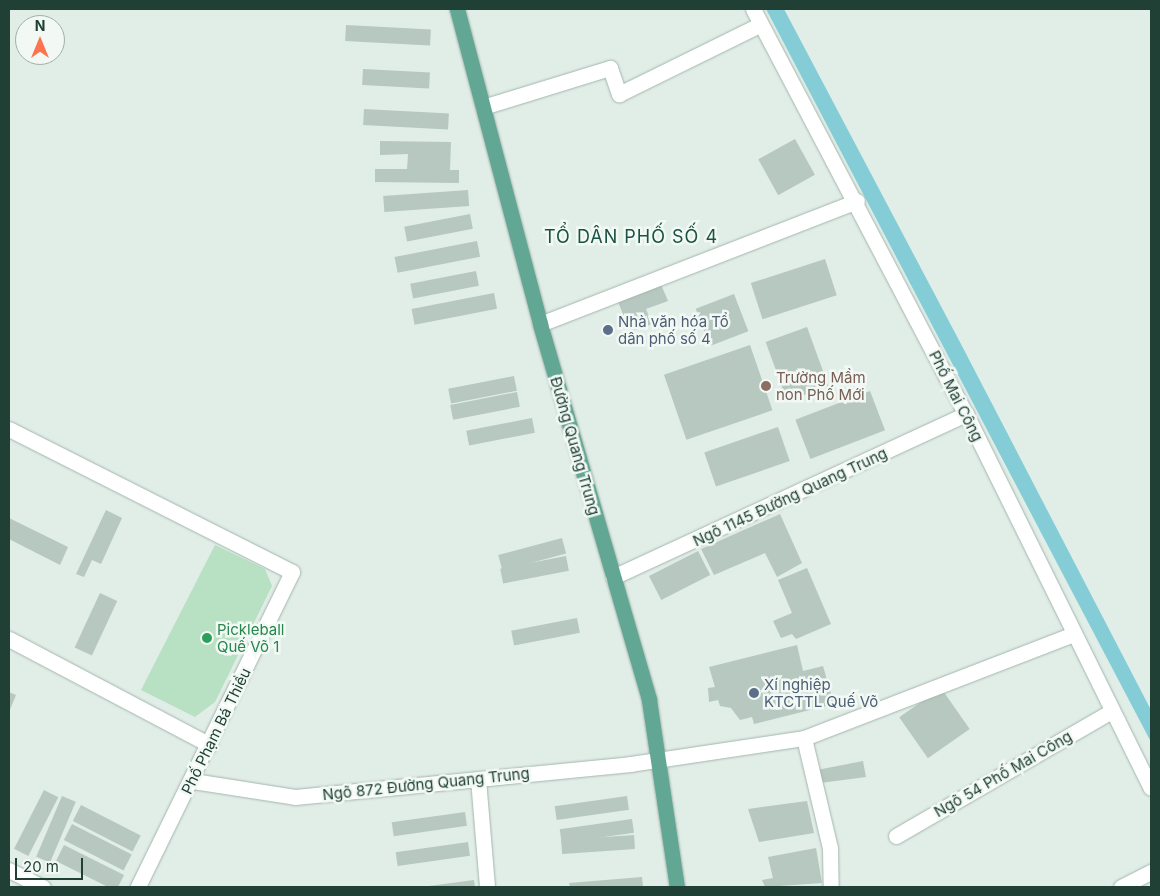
<!DOCTYPE html>
<html>
<head>
<meta charset="utf-8">
<style>
  body { margin:0 }
  #map { position:relative; width:1160px; height:896px; overflow:hidden; background:#e1ede7; font-family:Inter,sans-serif }
  div>[style] { position:absolute }
  .green>* { inset:0; background:#b8e0c2 }
  .water>* { inset:0; background:#84cdd7 }
  .building>* { inset:0; background:#b6c8c0; transform-origin:0 0 }
  .roads { filter:drop-shadow(0 0 1px #a3b6ae) drop-shadow(0 0 1px #a3b6ae) }
  .minor>* { height:15px; margin:-7.5px; padding:0 7.5px; transform-origin:7.5px; border-radius:7.5px; background:#fff }
  .tertiary>* { height:15px; margin:-7.5px; padding:0 7.5px; transform-origin:7.5px; border-radius:7.5px; background:#fff }
  .primary>* { height:15px; margin:-7.5px; padding:0 7.5px; transform-origin:7.5px; border-radius:7.5px; background:#62a793 }
  .dots>* { width:14px; height:14px; translate:-50% -50%; box-sizing:border-box; border:2px solid #f2f9f5; border-radius:50% }
  span { translate:-50% -50%; white-space:nowrap; text-align:center; line-height:1.15; -webkit-text-stroke:5px #f2f9f5; paint-order:stroke }
  .service-label { font-size:15px; color:#4e5e75 }
  .left { translate:0 -50%; text-align:left }
  .education-label { font-size:15px; color:#785e54 }
  .street-label { font-size:15px; color:#204036 }
  .leisure-label { font-size:15px; color:#27864d }
  .quarter-label { font-size:18px; color:#1a5344; letter-spacing:1px }
  .frame { position:absolute; inset:0; border:10px solid #204036; pointer-events:none }
  .north { position:absolute; left:15px; top:15px; width:50px; height:50px; box-sizing:border-box; background:#f2f9f5; border:1px solid #9eafa9; border-radius:50%; rotate:0deg; font-size:14px; font-weight:700; line-height:20px; text-align:center; color:#204036 }
  .north::after { content:''; display:block; margin:auto; width:18px; height:22px; background:#fe744e; clip-path:polygon(50% 0,100% 100%,50% 72%,0 100%) }
  .scale { position:absolute; left:15px; top:858px; width:68px; height:22px; box-sizing:border-box; border:2px solid #204036; border-top:0; padding-left:6px; font-size:15px; line-height:18px; white-space:nowrap; color:#204036; -webkit-text-stroke:4px #f2f9f5; paint-order:stroke }
</style>
</head>
<body>
<div id="map">
  <div class="green">
    <i style="clip-path:polygon(215px 545px,265px 569px,272px 586px,215px 702px,195px 717px,141px 690px)"></i>
  </div>
  <div class="water">
    <i style="clip-path:polygon(766px 9px,784px 9px,962px 346px,1151px 710px,1151px 742px)"></i>
  </div>
  <div class="building">
    <i style="left:346px;top:25px;width:85px;height:16px;rotate:3deg"></i>
    <i style="left:363px;top:69px;width:67px;height:16px;rotate:3deg"></i>
    <i style="left:364px;top:109px;width:85px;height:16px;rotate:3deg"></i>
    <i style="left:795px;top:139px;width:41px;height:42px;rotate:61deg"></i>
    <i style="clip-path:polygon(380px 141px,451px 142px,450px 170px,459px 170px,459px 183px,375px 182px,375px 169px,407px 169px,408px 154px,380px 155px)"></i>
    <i style="left:468px;top:190px;width:16px;height:85px;rotate:86deg"></i>
    <i style="left:470px;top:214px;width:15px;height:67px;rotate:79deg"></i>
    <i style="left:477px;top:241px;width:16px;height:84px;rotate:79deg"></i>
    <i style="left:825px;top:259px;width:38px;height:78px;rotate:72deg"></i>
    <i style="left:476px;top:271px;width:15px;height:67px;rotate:79deg"></i>
    <i style="clip-path:polygon(660px 282px,668px 301px,646px 309px,652px 324px,630px 332px,617px 299px)"></i>
    <i style="left:494px;top:293px;width:16px;height:84px;rotate:79deg"></i>
    <i style="left:734px;top:294px;width:40px;height:41px;rotate:69deg"></i>
    <i style="left:807px;top:327px;width:63px;height:44px;rotate:70deg"></i>
    <i style="left:750px;top:345px;width:69px;height:91px;rotate:71deg"></i>
    <i style="left:514px;top:376px;width:15px;height:67px;rotate:79deg"></i>
    <i style="left:870px;top:391px;width:42px;height:80px;rotate:69deg"></i>
    <i style="left:517px;top:392px;width:15px;height:68px;rotate:79deg"></i>
    <i style="left:532px;top:418px;width:15px;height:67px;rotate:79deg"></i>
    <i style="left:778px;top:427px;width:36px;height:78px;rotate:71deg"></i>
    <i style="clip-path:polygon(106px 510px,122px 518px,101px 564px,92px 560px,84px 577px,76px 574px)"></i>
    <i style="clip-path:polygon(780px 514px,802px 563px,777px 577px,765px 553px,714px 575px,701px 549px)"></i>
    <i style="clip-path:polygon(9px 518px,68px 547px,60px 565px,9px 539px)"></i>
    <i style="left:562px;top:538px;width:16px;height:66px;rotate:75deg"></i>
    <i style="left:698px;top:551px;width:27px;height:55px;rotate:63deg"></i>
    <i style="left:566px;top:556px;width:15px;height:67px;rotate:79deg"></i>
    <i style="clip-path:polygon(807px 568px,831px 624px,796px 639px,792px 634px,781px 638px,773px 621px,792px 613px,778px 580px)"></i>
    <i style="left:100px;top:593px;width:19px;height:60px;rotate:25deg"></i>
    <i style="left:577px;top:618px;width:15px;height:67px;rotate:79deg"></i>
    <i style="clip-path:polygon(797px 645px,803px 671px,823px 666px,834px 704px,754px 724px,752px 717px,740px 720px,731px 708px,720px 706px,718px 700px,709px 702px,708px 688px,715px 687px,709px 667px)"></i>
    <i style="left:941px;top:688px;width:50px;height:51px;rotate:55deg"></i>
    <i style="clip-path:polygon(9px 692px,16px 695px,9px 712px)"></i>
    <i style="clip-path:polygon(863px 761px,866px 777px,820px 783px,817px 770px)"></i>
    <i style="left:44px;top:790px;width:16px;height:66px;rotate:27deg"></i>
    <i style="left:62px;top:796px;width:15px;height:66px;rotate:23deg"></i>
    <i style="left:627px;top:796px;width:14px;height:73px;rotate:82deg"></i>
    <i style="clip-path:polygon(807px 801px,814px 833px,759px 842px,748px 809px)"></i>
    <i style="left:81px;top:805px;width:67px;height:18px;rotate:27deg"></i>
    <i style="left:465px;top:812px;width:14px;height:74px;rotate:82deg"></i>
    <i style="left:632px;top:819px;width:14px;height:73px;rotate:82deg"></i>
    <i style="left:72px;top:824px;width:67px;height:18px;rotate:27deg"></i>
    <i style="left:634px;top:835px;width:14px;height:73px;rotate:86deg"></i>
    <i style="left:468px;top:842px;width:14px;height:73px;rotate:82deg"></i>
    <i style="clip-path:polygon(64px 845px,124px 875px,118px 887px,108px 887px,56px 861px)"></i>
    <i style="clip-path:polygon(816px 848px,822px 883px,765px 887px,762px 880px,773px 878px,768px 857px)"></i>
    <i style="clip-path:polygon(642px 877px,643px 887px,570px 887px,569px 883px)"></i>
    <i style="clip-path:polygon(474px 880px,475px 887px,429px 887px,429px 886px)"></i>
  </div>
  <div class="roads">
    <div class="minor">
      <i style="left:483px;top:107px;width:133px;rotate:-17.1deg"></i>
      <i style="left:610px;top:68px;width:28px;rotate:71deg"></i>
      <i style="left:619px;top:94px;width:158px;rotate:-26.2deg"></i>
      <i style="left:540px;top:324px;width:340px;rotate:-21.2deg"></i>
      <i style="left:9px;top:429px;width:317px;rotate:26.8deg"></i>
      <i style="left:292px;top:572px;width:351px;rotate:116.1deg"></i>
      <i style="left:613px;top:577px;width:389px;rotate:-24.8deg"></i>
      <i style="left:9px;top:639px;width:227px;rotate:27.8deg"></i>
      <i style="left:804px;top:738px;width:113px;rotate:76.7deg"></i>
      <i style="left:830px;top:848px;width:39px;rotate:89deg"></i>
      <i style="left:478px;top:779px;width:108px;rotate:85.2deg"></i>
      <i style="left:193px;top:781px;width:103px;rotate:8.9deg"></i>
      <i style="left:295px;top:797px;width:337px;rotate:-5.6deg"></i>
      <i style="left:630px;top:764px;width:176px;rotate:-8.5deg"></i>
      <i style="left:804px;top:738px;width:289px;rotate:-21.1deg"></i>
      <i style="left:896px;top:836px;width:247px;rotate:-30.1deg"></i>
      <i style="left:9px;top:870px;width:38px;rotate:27deg"></i>
      <i style="left:1121px;top:887px;width:34px;rotate:-27deg"></i>
    </div>
    <div class="tertiary">
      <i style="left:753px;top:9px;width:458px;rotate:62.3deg"></i>
      <i style="left:966px;top:414px;width:417px;rotate:63.7deg"></i>
    </div>
    <div class="primary">
      <i style="left:457px;top:9px;width:326px;rotate:75.2deg"></i>
      <i style="left:540px;top:324px;width:391px;rotate:73.8deg"></i>
      <i style="left:649px;top:700px;width:189px;rotate:81.5deg"></i>
    </div>
  </div>
  <div class="dots">
    <i style="left:608px;top:330px;background:#5c6f8a"></i>
    <i style="left:766px;top:386px;background:#8d6e63"></i>
    <i style="left:207px;top:638px;background:#2e9e5b"></i>
    <i style="left:754px;top:693px;background:#5c6f8a"></i>
  </div>
  <div class="service-label">
    <span class="left" style="left:618px;top:330px">Nhà văn hóa Tổ<br>dân phố số 4</span>
    <span class="left" style="left:764px;top:693px">Xí nghiệp<br>KTCTTL Quế Võ</span>
  </div>
  <div class="education-label">
    <span class="left" style="left:776px;top:386px">Trường Mầm<br>non Phố Mới</span>
  </div>
  <div class="street-label">
    <span style="left:956px;top:396px;rotate:63deg">Phố Mai Công</span>
    <span style="left:575px;top:446px;rotate:74deg">Đường Quang Trung</span>
    <span style="left:790px;top:497px;rotate:-25deg">Ngõ 1145 Đường Quang Trung</span>
    <span style="left:216px;top:731px;rotate:-64deg">Phố Phạm Bá Thiều</span>
    <span style="left:1003px;top:774px;rotate:-30deg">Ngõ 54 Phố Mai Công</span>
    <span style="left:426px;top:784px;rotate:-6deg">Ngõ 872 Đường Quang Trung</span>
  </div>
  <div class="leisure-label">
    <span class="left" style="left:217px;top:638px">Pickleball<br>Quế Võ 1</span>
  </div>
  <div class="quarter-label">
    <span style="left:631px;top:237px">TỔ DÂN PHỐ SỐ 4</span>
  </div>
  <div class="frame"></div>
  <div class="north">N</div>
  <div class="scale">20 m</div>
</div>
</body>
</html>
